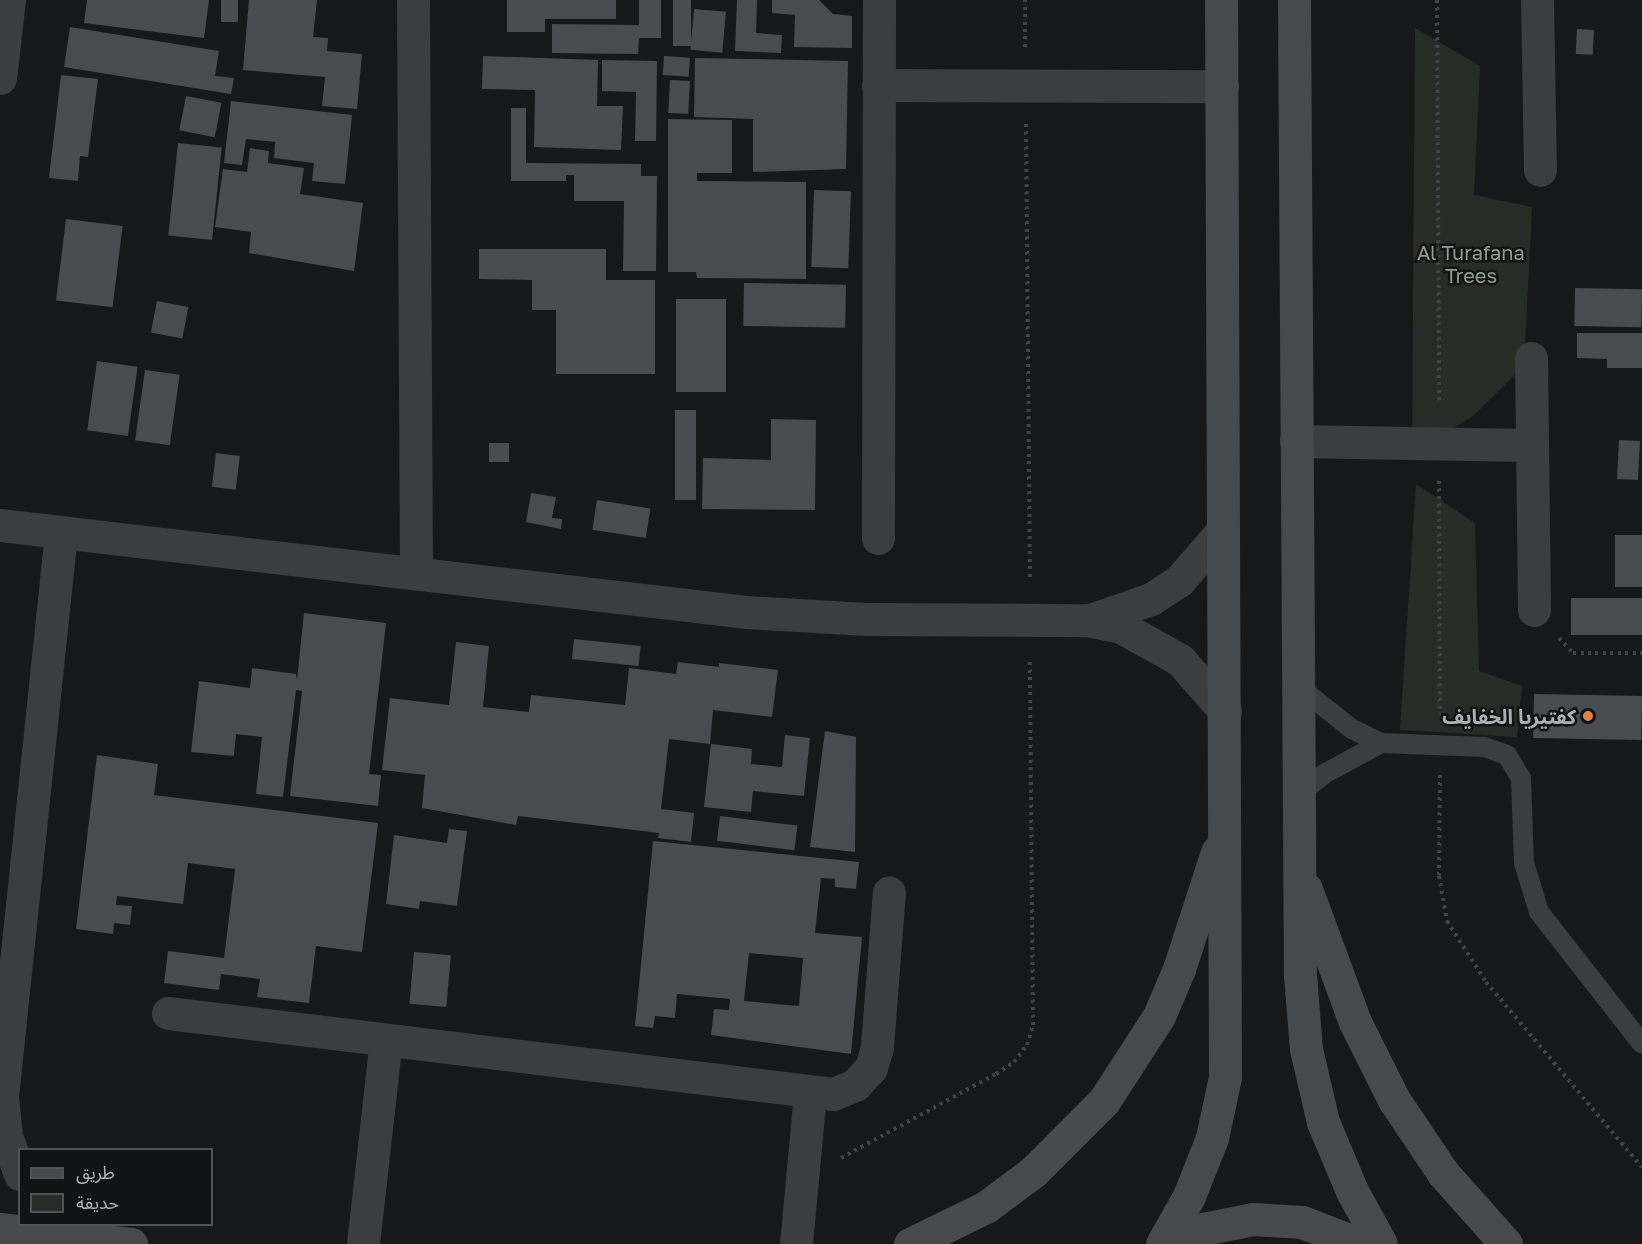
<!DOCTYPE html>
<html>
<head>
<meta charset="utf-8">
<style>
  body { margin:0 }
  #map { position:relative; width:1642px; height:1244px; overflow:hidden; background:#171819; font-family:"Golos Text","Noto Sans Arabic",sans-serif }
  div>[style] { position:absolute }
  .green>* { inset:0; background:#272d26 }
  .building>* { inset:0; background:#494b4e; transform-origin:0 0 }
  .path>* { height:4px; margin-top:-2px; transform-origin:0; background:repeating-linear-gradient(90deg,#414446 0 3px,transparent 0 7.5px) }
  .lane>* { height:20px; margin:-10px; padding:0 10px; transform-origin:10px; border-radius:10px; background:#3b3d3f }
  .street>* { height:33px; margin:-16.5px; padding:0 16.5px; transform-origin:16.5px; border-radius:16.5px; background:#3b3d3f }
  .secondary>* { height:33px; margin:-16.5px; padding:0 16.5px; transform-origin:16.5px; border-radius:16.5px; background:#474a4d }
  .dots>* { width:16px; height:16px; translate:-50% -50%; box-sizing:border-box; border:3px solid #121314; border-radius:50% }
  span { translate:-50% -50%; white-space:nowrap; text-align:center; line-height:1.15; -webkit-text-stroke:5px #121314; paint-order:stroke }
  .park-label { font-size:20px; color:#8aa084 }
  .poi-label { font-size:20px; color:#abb2b7; font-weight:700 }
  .right { translate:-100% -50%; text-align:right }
  .legend { position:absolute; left:18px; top:1148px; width:195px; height:78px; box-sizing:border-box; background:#121314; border:2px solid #4f5355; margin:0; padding:8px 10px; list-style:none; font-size:18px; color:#abb2b7 }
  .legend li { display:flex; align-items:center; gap:12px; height:30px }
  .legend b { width:30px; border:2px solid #4f5355 }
</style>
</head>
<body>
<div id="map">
  <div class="green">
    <i style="clip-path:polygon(1415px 28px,1480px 66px,1474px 195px,1532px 207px,1524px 366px,1473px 416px,1412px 453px)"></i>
    <i style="clip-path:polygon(1416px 484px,1475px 523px,1479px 671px,1522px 686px,1517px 737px,1400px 730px)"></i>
  </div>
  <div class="building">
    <i style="clip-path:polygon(87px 0,209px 0,204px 38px,84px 23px)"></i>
    <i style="left:221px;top:0;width:17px;height:22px"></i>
    <i style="clip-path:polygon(249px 0,317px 0,313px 37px,328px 38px,327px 51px,362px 54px,357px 109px,322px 106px,325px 77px,243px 70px)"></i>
    <i style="clip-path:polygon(507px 0,616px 0,616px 19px,545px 19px,545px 32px,507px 32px)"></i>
    <i style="clip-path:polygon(639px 0,661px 0,661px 38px,639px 38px,638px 54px,552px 53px,552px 24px,639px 25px)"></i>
    <i style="left:673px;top:0;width:18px;height:46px"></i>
    <i style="clip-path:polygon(737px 0,757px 0,756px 33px,782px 35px,781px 53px,735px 51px)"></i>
    <i style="clip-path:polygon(772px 0,819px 0,833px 14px,852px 16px,852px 48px,794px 47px,795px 15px,772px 13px)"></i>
    <i style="left:694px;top:9px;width:32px;height:41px;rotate:5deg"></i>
    <i style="clip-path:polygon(70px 27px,219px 51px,215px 76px,234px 78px,231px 94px,64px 67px)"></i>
    <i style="left:1577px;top:29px;width:17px;height:25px;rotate:3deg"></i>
    <i style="clip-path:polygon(483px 56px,598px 60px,597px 106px,623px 106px,621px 150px,534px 147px,535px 90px,482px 89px)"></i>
    <i style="left:664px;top:56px;width:26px;height:19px;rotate:4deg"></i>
    <i style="clip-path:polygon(695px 58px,848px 61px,846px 169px,753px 172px,753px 119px,694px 117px)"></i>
    <i style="clip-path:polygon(602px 60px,657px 61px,656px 141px,635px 141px,636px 92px,602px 91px)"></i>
    <i style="clip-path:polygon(61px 75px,98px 79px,88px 157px,80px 156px,78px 181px,49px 178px)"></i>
    <i style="left:670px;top:80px;width:20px;height:33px;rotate:3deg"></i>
    <i style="left:186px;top:96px;width:36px;height:35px;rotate:11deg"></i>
    <i style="clip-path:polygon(231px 101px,352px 115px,345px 184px,312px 181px,314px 163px,274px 158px,275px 142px,246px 139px,242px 165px,224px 163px)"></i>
    <i style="clip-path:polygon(511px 108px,526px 108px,526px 163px,641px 164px,641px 176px,657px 176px,656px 271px,623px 271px,624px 201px,574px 201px,574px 175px,566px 175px,566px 181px,511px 181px)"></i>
    <i style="clip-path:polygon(668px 119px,732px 120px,732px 173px,697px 173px,697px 181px,806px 182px,806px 279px,697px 278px,696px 272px,668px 272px)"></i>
    <i style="left:178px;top:143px;width:44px;height:93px;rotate:6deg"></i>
    <i style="clip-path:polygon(250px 148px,269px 151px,268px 163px,304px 168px,300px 194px,363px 203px,354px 271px,249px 253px,251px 232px,215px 227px,223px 169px,247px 172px)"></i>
    <i style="left:814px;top:190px;width:37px;height:77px;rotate:2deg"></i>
    <i style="left:66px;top:219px;width:57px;height:82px;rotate:7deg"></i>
    <i style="clip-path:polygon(479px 249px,606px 249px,606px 280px,655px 280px,655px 374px,556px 374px,556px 310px,532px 310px,532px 280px,479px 279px)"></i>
    <i style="left:744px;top:283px;width:102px;height:43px;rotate:1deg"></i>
    <i style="left:1575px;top:288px;width:67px;height:38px;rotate:1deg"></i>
    <i style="left:676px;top:299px;width:50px;height:93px"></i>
    <i style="left:157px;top:301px;width:32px;height:32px;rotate:11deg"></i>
    <i style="clip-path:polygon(1577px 333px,1642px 333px,1642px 368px,1607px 368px,1607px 359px,1577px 358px)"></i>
    <i style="left:97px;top:361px;width:41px;height:70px;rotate:8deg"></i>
    <i style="left:145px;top:370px;width:35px;height:71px;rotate:8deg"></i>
    <i style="left:675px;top:410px;width:21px;height:90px"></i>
    <i style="clip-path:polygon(771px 419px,816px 420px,815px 510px,702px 509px,703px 458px,771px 460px)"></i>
    <i style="left:1619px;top:440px;width:21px;height:39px;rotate:3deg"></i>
    <i style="left:489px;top:443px;width:20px;height:19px"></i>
    <i style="left:216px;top:453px;width:24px;height:34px;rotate:7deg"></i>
    <i style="clip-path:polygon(531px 493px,556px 497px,552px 518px,562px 519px,561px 529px,526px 522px)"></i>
    <i style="left:597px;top:500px;width:54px;height:30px;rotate:9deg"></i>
    <i style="left:1615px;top:535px;width:27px;height:52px"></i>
    <i style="left:1642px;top:598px;width:37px;height:71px;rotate:90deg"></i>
    <i style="clip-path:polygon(304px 613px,386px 623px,369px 774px,381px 775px,378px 806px,290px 796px,302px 691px,296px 690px,283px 797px,256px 794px,262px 737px,236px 734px,234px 756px,191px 752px,199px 681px,250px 688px,252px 668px,296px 674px,297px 680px)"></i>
    <i style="left:574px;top:639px;width:67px;height:20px;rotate:6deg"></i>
    <i style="clip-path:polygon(456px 642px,489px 646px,483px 707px,529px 712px,531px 695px,625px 705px,629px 668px,676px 674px,678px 662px,719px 667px,719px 663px,778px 670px,772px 717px,713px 710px,710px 744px,669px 739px,661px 809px,694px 813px,691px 842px,658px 838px,659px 833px,518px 816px,516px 825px,422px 808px,425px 775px,382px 770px,390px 698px,449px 705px)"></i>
    <i style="left:1534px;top:694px;width:108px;height:44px;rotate:1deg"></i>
    <i style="clip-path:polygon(825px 731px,856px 737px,855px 852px,810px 847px)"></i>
    <i style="clip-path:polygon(785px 735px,810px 738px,804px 796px,753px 791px,751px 812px,704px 807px,711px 744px,752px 749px,751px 764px,782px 767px)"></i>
    <i style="clip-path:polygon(97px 755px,158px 764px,154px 795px,378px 823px,362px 952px,316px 946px,309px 1003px,257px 997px,260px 979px,221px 974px,219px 990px,164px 983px,168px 951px,224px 958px,235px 869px,188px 863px,183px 904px,117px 896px,116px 905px,132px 906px,130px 925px,114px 923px,113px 934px,76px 929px)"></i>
    <i style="left:720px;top:816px;width:78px;height:25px;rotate:7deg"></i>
    <i style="clip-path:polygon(449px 829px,467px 831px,457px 906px,420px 901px,419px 909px,386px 904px,394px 835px,447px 843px)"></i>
    <i style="clip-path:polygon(evenodd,653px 841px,859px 862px,856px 889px,835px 887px,835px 879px,821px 878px,815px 933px,862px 937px,851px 1054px,711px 1035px,714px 1009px,729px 1010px,730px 999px,677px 994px,675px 1018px,655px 1016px,653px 1028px,635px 1026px,653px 841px,749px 953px,803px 958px,799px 1006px,744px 1001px,749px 953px)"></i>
    <i style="left:414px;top:952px;width:37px;height:52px;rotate:5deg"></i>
  </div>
  <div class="path">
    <i style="left:1437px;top:0;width:405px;rotate:89.7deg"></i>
    <i style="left:1025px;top:47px;width:47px;rotate:-90deg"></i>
    <i style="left:1026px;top:124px;width:457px;rotate:89.5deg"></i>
    <i style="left:1439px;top:481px;width:233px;rotate:89.8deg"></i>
    <i style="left:1559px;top:638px;width:21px;rotate:47deg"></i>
    <i style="left:1573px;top:653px;width:69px"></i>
    <i style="left:1440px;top:775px;width:101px;rotate:90.6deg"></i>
    <i style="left:1439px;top:876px;width:46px;rotate:79.9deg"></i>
    <i style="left:1447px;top:921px;width:72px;rotate:57.4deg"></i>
    <i style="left:1486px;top:982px;width:242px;rotate:49.9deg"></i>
    <i style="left:841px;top:1158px;width:176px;rotate:-28.5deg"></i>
    <i style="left:996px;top:1074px;width:22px;rotate:-34deg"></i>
    <i style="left:1014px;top:1062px;width:21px;rotate:-53deg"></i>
    <i style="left:1027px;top:1045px;width:21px;rotate:-73deg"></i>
    <i style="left:1033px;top:1025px;width:367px;rotate:-90.5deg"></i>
  </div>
  <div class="lane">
    <i style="left:1299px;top:687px;width:68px;rotate:38.4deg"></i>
    <i style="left:1352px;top:729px;width:32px;rotate:26deg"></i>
    <i style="left:1381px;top:743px;width:103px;rotate:2.2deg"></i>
    <i style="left:1484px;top:747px;width:24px;rotate:19deg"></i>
    <i style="left:1507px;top:755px;width:27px;rotate:59deg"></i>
    <i style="left:1521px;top:778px;width:85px;rotate:88deg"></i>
    <i style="left:1524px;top:863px;width:51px;rotate:73deg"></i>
    <i style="left:1539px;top:912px;width:167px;rotate:52deg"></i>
    <i style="left:1300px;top:793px;width:31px;rotate:-38deg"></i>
    <i style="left:1324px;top:774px;width:65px;rotate:-28.5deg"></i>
  </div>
  <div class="street">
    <i style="left:413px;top:0;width:573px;rotate:89.7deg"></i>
    <i style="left:1537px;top:0;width:170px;rotate:89deg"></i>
    <i style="left:0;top:78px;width:79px;rotate:-83.4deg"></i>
    <i style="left:878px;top:85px;width:344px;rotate:0.2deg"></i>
    <i style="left:1531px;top:358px;width:252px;rotate:89.3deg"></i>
    <i style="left:1296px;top:441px;width:236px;rotate:1deg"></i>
    <i style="left:0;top:525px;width:751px;rotate:6.65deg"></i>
    <i style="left:746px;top:612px;width:120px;rotate:3.3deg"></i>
    <i style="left:866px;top:619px;width:222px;rotate:0.3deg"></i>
    <i style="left:1088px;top:620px;width:34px;rotate:12deg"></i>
    <i style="left:1121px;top:627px;width:68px;rotate:29.2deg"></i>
    <i style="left:1180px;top:660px;width:68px;rotate:48.6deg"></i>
    <i style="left:878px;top:538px;width:538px;rotate:-89.89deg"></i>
    <i style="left:1090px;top:620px;width:65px;rotate:-19deg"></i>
    <i style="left:1151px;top:599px;width:33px;rotate:-33deg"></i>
    <i style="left:1179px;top:581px;width:67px;rotate:-49.2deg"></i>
    <i style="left:168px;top:1013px;width:670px;rotate:6.94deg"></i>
    <i style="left:833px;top:1094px;width:24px;rotate:-22deg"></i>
    <i style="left:855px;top:1085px;width:23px;rotate:-47deg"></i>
    <i style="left:871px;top:1068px;width:22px;rotate:-74deg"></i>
    <i style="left:877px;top:1047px;width:155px;rotate:-85.6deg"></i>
    <i style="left:20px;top:1174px;width:40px;rotate:-110.2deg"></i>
    <i style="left:6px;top:1136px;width:40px;rotate:-95.7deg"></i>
    <i style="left:2px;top:1096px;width:566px;rotate:-84.02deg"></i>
    <i style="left:363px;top:1244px;width:205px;rotate:-83.6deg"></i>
    <i style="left:796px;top:1244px;width:153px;rotate:-84.7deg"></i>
  </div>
  <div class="secondary">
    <i style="left:1294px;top:0;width:975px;rotate:89.65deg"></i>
    <i style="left:1300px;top:975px;width:74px;rotate:85.4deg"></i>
    <i style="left:1306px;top:1049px;width:75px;rotate:76.9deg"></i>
    <i style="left:1323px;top:1122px;width:75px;rotate:67.2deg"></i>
    <i style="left:1352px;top:1191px;width:60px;rotate:61.3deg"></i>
    <i style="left:1306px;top:889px;width:142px;rotate:69.8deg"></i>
    <i style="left:1355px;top:1022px;width:87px;rotate:63.4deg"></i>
    <i style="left:1394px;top:1100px;width:88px;rotate:56.1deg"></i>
    <i style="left:1443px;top:1173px;width:95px;rotate:48.4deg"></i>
    <i style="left:0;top:1229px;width:132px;rotate:6.5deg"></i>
    <i style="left:910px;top:1244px;width:85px;rotate:-26deg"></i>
    <i style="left:986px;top:1207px;width:59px;rotate:-36.7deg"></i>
    <i style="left:1033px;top:1172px;width:100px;rotate:-45deg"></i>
    <i style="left:1104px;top:1101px;width:101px;rotate:-57.1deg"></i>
    <i style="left:1159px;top:1016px;width:51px;rotate:-66.9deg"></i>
    <i style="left:1179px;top:969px;width:123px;rotate:-72deg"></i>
    <i style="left:1162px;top:1244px;width:55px;rotate:-60.6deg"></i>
    <i style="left:1189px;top:1196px;width:62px;rotate:-68.4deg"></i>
    <i style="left:1212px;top:1138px;width:62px;rotate:-78deg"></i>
    <i style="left:1225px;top:1077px;width:1077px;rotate:-90.21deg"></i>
    <i style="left:1172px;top:1244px;width:34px;rotate:-26deg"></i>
    <i style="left:1203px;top:1229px;width:51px;rotate:-11.3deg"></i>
    <i style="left:1253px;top:1219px;width:49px;rotate:3.5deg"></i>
    <i style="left:1302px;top:1222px;width:61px;rotate:21.1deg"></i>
  </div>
  <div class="dots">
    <i style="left:1588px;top:716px;background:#e08248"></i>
  </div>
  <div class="park-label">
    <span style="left:1471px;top:264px">Al Turafana<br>Trees</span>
  </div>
  <div class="poi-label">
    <span class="right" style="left:1576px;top:716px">كفتيريا الخفايف</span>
  </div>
  <ul class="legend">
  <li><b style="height:8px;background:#474a4d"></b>طريق</li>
  <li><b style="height:16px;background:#272d26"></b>حديقة</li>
  </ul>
</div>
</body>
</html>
